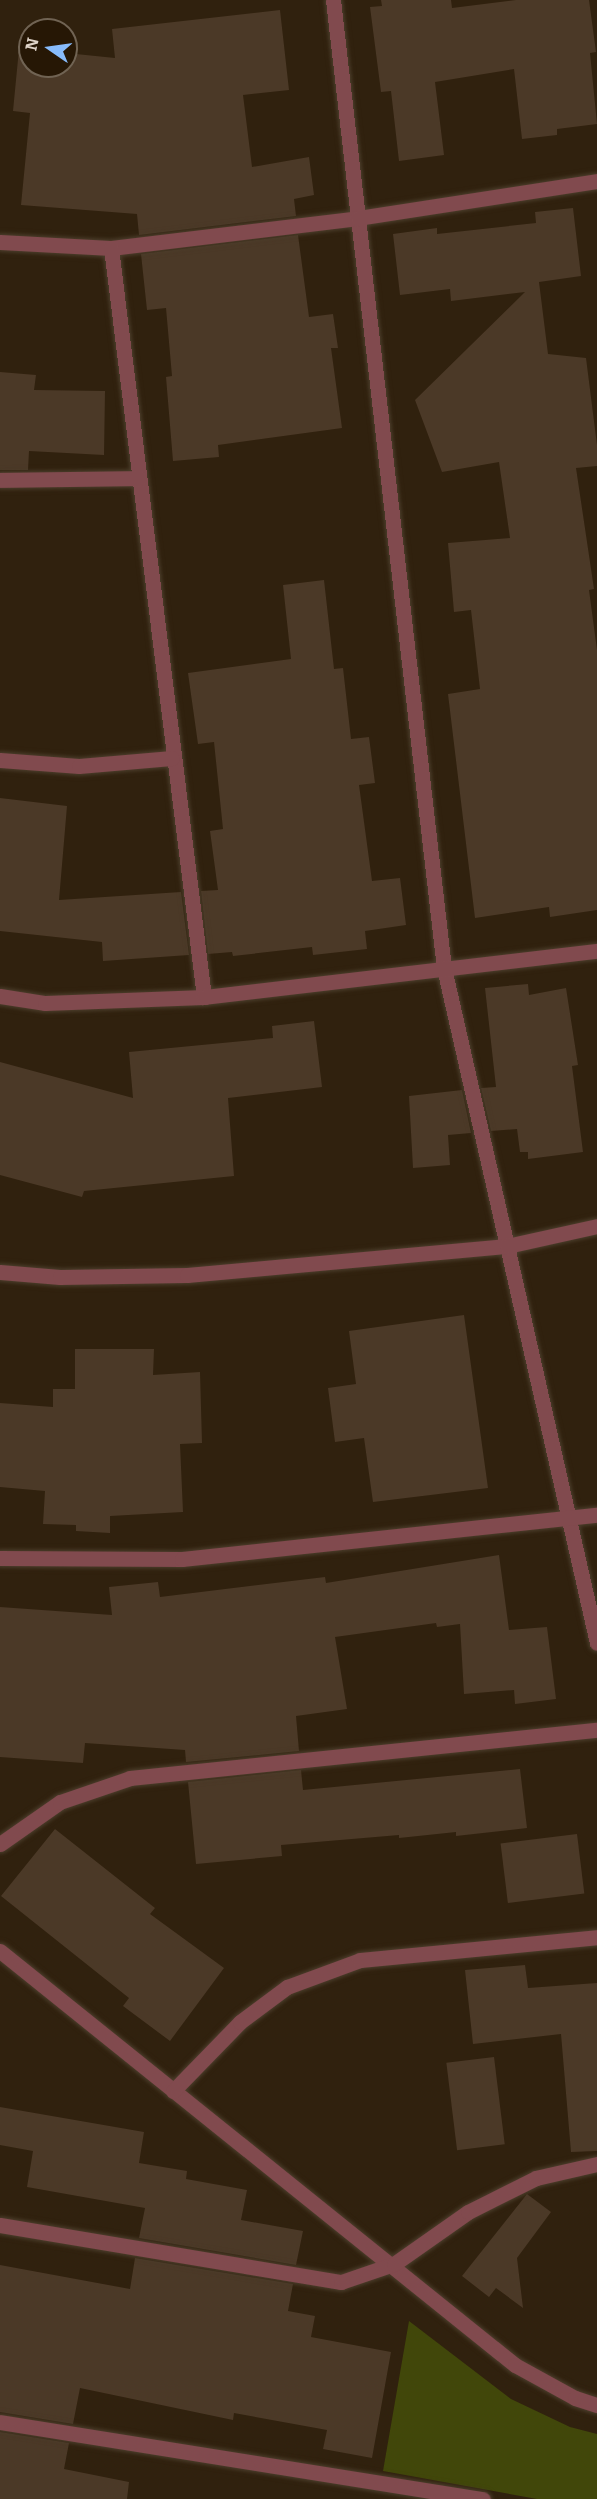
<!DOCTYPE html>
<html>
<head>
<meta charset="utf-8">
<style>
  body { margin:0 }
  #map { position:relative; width:597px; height:2499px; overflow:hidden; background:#30210e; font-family:Bitter,serif }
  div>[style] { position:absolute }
  .green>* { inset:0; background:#41470a }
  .building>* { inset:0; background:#4b3927; transform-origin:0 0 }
  .roads { filter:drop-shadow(0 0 2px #4c3e2c) drop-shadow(0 0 2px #4c3e2c) }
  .minor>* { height:15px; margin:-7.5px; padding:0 7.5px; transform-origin:7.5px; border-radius:7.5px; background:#814a4e }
  .tertiary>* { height:15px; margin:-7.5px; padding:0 7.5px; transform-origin:7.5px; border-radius:7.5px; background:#814a4e }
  span { translate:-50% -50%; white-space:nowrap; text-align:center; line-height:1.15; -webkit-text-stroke:6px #261705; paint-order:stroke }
  .north { position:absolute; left:18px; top:18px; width:60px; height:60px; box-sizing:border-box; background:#261705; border:2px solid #706353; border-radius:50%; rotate:283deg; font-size:16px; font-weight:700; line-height:24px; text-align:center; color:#dfd4c9 }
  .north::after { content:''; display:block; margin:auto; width:21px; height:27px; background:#87bbfb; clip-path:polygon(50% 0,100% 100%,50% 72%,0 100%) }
</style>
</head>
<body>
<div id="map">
  <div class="green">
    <i style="clip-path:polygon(409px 2321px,511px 2399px,570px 2427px,597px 2434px,597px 2499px,537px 2499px,383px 2471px)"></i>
  </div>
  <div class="building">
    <i style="clip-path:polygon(381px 0,451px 0,452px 8px,516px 0,589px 0,596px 52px,590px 53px,597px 124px,557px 129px,557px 135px,522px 139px,514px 69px,435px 82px,444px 155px,399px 161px,391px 91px,381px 92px,370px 7px,382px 6px)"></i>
    <i style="clip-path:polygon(280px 10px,289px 90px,243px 95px,252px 167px,309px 157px,314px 195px,294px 199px,296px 216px,139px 235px,137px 214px,21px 205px,30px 113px,13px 111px,19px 49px,30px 50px,30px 66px,66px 66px,66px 53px,115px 58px,112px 29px)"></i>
    <i style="clip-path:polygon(573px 208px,581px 276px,539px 282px,548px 354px,586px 358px,597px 445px,597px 466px,576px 468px,594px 589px,589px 590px,597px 650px,597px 910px,550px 917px,549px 907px,475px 918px,448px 694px,480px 689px,471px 610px,454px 612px,448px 543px,510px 538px,499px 462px,442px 472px,415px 400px,525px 292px,451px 301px,450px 289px,400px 295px,393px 234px,437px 228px,437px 234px,536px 223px,535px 212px)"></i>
    <i style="clip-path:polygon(298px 235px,309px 317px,333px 314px,338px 348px,331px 348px,342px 428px,218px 445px,219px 457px,173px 461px,166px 377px,172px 376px,166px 308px,147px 310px,141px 254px)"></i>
    <i style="clip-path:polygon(0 372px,36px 375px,34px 390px,105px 391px,104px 455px,29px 451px,28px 470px,0 470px)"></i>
    <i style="clip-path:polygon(324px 580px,334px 669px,343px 668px,351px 739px,369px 737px,375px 783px,359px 785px,372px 881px,400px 878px,406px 925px,365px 931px,367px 949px,313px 955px,312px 947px,233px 956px,232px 952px,208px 954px,201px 891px,218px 890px,210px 831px,223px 829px,214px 742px,198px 744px,188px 673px,291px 659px,283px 585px)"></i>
    <i style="clip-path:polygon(0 798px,67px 806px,59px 900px,181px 892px,189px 955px,103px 961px,102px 942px,0 931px)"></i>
    <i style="clip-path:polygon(528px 984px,529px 995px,566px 988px,578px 1065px,572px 1066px,583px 1152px,528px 1159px,528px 1152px,520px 1152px,517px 1129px,491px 1131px,481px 1088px,496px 1087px,485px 988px)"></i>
    <i style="clip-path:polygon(314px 1021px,322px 1087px,228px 1098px,234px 1176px,84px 1191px,82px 1197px,0 1175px,0 1062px,133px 1098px,129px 1052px,273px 1038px,272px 1026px)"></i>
    <i style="clip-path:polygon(462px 1090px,471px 1133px,448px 1135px,450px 1165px,413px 1168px,409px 1096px)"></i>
    <i style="clip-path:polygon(464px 1315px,488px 1488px,373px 1502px,364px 1438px,335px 1442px,328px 1388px,356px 1384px,349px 1331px)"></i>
    <i style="clip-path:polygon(75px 1349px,154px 1349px,153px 1375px,200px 1372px,202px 1443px,180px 1444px,183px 1512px,110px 1516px,110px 1533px,76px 1531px,76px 1525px,43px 1524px,45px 1491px,0 1487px,0 1403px,53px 1407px,53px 1389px,75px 1389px)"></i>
    <i style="clip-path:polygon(499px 1555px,509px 1630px,547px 1627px,556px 1699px,515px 1704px,514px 1690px,464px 1694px,460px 1624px,437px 1627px,436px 1623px,335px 1637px,347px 1709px,296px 1716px,299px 1751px,186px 1762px,185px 1750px,85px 1743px,83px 1763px,0 1757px,0 1607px,112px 1615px,109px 1587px,158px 1582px,160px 1597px,325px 1577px,326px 1583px)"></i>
    <i style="clip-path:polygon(520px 1769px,527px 1828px,456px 1836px,456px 1832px,399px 1838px,399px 1835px,281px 1845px,282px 1856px,196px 1864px,188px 1782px,301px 1770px,303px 1790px)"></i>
    <i style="clip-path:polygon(55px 1829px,155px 1908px,150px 1914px,224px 1968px,170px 2041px,123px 2006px,129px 1998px,1px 1896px)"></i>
    <i style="left:577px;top:1834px;width:60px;height:77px;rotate:83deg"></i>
    <i style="clip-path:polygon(525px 1965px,528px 1988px,597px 1983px,597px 2151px,571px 2152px,561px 2034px,473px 2044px,465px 1970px)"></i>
    <i style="left:494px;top:2057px;width:88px;height:48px;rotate:83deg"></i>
    <i style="clip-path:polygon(0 2107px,144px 2132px,139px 2163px,187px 2171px,186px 2179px,247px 2190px,241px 2220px,303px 2231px,296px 2265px,139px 2238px,145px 2208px,27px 2187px,33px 2151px,0 2145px)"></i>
    <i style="clip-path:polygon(527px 2194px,551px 2212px,517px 2258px,523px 2308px,496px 2288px,489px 2297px,462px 2276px)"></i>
    <i style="clip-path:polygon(135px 2258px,293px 2284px,288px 2311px,315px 2316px,311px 2337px,391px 2352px,372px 2458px,323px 2449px,327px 2430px,234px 2413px,233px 2420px,80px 2388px,73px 2424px,0 2412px,0 2265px,130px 2289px)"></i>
    <i style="clip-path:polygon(0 2432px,69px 2443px,64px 2469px,129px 2482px,127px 2499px,0 2499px)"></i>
  </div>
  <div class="roads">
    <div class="minor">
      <i style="left:333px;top:0;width:974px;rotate:83.46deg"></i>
      <i style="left:444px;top:968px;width:692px;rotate:77.23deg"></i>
      <i style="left:0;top:242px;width:111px;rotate:3.1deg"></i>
      <i style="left:111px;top:248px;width:249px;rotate:-6.9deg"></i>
      <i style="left:358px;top:218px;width:242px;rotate:-8.8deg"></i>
      <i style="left:111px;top:248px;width:755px;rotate:82.92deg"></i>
      <i style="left:0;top:480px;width:139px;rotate:-0.8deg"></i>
      <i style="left:0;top:760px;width:79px;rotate:4.3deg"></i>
      <i style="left:79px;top:766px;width:93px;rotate:-4.9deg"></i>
      <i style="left:0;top:996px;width:46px;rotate:8.8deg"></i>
      <i style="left:45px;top:1003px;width:159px;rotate:-2.2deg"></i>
      <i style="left:204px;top:997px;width:396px;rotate:-6.7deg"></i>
      <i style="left:0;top:1558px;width:182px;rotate:0.3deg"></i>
      <i style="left:182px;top:1559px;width:417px;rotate:-6.1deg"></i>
      <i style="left:0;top:1844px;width:73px;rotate:-35deg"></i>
      <i style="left:60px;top:1802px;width:74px;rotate:-18.9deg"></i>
      <i style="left:130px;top:1778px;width:469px;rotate:-5.9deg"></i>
      <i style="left:0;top:1951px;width:661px;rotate:38.8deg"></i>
      <i style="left:515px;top:2365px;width:68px;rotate:28.8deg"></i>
      <i style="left:575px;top:2398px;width:23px;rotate:18deg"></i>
      <i style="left:173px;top:2091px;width:96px;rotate:-45.8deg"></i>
      <i style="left:240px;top:2022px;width:59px;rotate:-36.7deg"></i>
      <i style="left:287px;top:1987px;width:78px;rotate:-20.3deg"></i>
      <i style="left:360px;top:1960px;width:238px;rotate:-5.5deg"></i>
      <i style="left:0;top:2225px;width:346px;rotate:9.5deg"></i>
      <i style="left:341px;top:2282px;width:56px;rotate:-18.8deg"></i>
      <i style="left:394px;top:2264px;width:90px;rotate:-35.1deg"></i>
      <i style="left:468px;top:2212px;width:76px;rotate:-26.6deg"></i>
      <i style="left:536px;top:2178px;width:63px;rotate:-12.9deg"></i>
      <i style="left:0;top:2422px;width:489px;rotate:9.1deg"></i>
    </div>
    <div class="tertiary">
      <i style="left:0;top:1272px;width:60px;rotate:4.8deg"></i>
      <i style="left:60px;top:1277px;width:127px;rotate:-0.9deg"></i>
      <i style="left:187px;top:1275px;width:321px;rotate:-5.2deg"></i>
      <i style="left:507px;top:1246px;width:92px;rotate:-12.5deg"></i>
    </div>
  </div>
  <div class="north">N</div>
</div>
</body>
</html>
